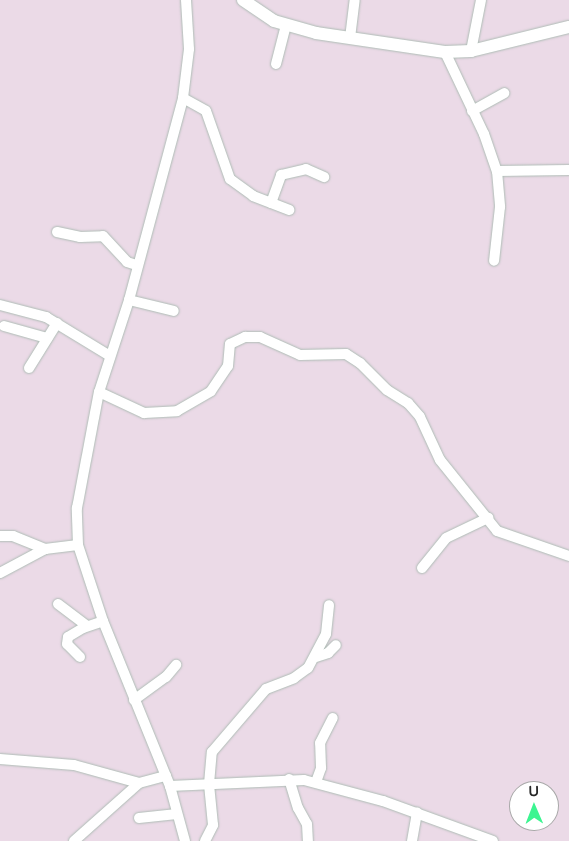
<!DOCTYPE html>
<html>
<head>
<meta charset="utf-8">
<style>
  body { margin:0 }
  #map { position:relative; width:569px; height:841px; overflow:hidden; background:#ebdae7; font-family:"Varela Round",sans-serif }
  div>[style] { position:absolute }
  .roads { filter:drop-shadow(0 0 1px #aebcb5) drop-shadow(0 0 1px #aebcb5) }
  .minor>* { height:10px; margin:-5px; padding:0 5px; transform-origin:5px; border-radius:5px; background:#fff }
  .tertiary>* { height:12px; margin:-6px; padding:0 6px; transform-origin:6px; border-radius:6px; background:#fff }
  span { translate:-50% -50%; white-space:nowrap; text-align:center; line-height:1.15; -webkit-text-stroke:5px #fff; paint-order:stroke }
  .north { position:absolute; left:509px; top:781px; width:50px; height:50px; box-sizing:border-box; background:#fff; border:1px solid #a9a9a9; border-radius:50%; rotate:359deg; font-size:14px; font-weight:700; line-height:20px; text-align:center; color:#282828 }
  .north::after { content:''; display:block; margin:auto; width:18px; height:22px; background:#3cf591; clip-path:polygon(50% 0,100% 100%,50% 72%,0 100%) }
</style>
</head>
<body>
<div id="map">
  <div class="roads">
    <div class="minor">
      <i style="left:350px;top:38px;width:38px;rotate:-83deg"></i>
      <i style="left:471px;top:51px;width:52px;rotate:-78.9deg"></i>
      <i style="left:445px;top:52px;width:91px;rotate:64.6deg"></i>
      <i style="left:484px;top:134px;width:39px;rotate:71deg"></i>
      <i style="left:497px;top:171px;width:36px;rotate:85deg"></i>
      <i style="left:500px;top:207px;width:54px;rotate:96.3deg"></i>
      <i style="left:276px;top:64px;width:40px;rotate:-75.6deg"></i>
      <i style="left:183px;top:98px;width:26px;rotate:29deg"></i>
      <i style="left:206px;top:111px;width:72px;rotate:70.6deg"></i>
      <i style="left:230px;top:179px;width:29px;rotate:36deg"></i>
      <i style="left:253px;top:196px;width:39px;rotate:21deg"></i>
      <i style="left:472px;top:111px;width:37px;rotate:-29deg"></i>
      <i style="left:497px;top:171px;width:72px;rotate:-0.8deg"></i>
      <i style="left:271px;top:203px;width:30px;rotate:-70deg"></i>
      <i style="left:281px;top:175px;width:26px;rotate:-13deg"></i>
      <i style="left:306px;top:169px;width:20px;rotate:24deg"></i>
      <i style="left:57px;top:232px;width:24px;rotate:12deg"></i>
      <i style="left:80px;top:237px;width:23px;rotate:-2deg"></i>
      <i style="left:103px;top:236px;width:35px;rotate:47deg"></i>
      <i style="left:127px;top:262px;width:9px;rotate:18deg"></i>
      <i style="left:129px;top:300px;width:46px;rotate:13.7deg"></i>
      <i style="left:0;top:305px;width:48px;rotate:14.6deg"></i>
      <i style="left:46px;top:317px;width:75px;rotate:31.4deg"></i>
      <i style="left:4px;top:326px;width:45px;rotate:15.6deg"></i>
      <i style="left:29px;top:368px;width:53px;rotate:-58.1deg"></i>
      <i style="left:99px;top:392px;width:50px;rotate:25deg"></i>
      <i style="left:144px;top:413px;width:33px;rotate:-3deg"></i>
      <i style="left:177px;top:411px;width:39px;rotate:-30deg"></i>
      <i style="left:211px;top:391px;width:30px;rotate:-56deg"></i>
      <i style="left:228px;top:366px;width:22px;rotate:-85deg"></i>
      <i style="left:230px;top:344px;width:17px;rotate:-25deg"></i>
      <i style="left:245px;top:337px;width:15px"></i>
      <i style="left:260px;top:337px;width:44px;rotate:24.2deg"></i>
      <i style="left:300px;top:355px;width:46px;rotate:-1.2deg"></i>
      <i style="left:346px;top:354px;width:17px;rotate:33deg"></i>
      <i style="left:360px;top:363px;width:38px;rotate:45deg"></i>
      <i style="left:387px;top:390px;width:25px;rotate:32deg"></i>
      <i style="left:408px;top:403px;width:18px;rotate:49deg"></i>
      <i style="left:420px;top:417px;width:47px;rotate:65.1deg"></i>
      <i style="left:440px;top:460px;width:91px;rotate:51.2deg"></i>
      <i style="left:497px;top:531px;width:76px;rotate:19.1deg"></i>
      <i style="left:0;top:536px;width:13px"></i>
      <i style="left:13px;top:536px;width:35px;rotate:22deg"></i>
      <i style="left:422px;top:568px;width:38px;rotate:-51deg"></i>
      <i style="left:446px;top:538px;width:47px;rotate:-25.5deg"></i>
      <i style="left:0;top:573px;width:51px;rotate:-28.1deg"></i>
      <i style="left:45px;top:549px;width:33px;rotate:-7deg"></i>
      <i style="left:58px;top:604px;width:36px;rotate:37deg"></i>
      <i style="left:80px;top:657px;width:18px;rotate:-135deg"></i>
      <i style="left:67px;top:644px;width:7px;rotate:-82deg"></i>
      <i style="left:68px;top:637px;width:17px;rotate:-31deg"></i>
      <i style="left:83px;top:628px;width:21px;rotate:-19deg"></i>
      <i style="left:316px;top:657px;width:13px;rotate:-18deg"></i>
      <i style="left:328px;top:653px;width:11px;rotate:-45deg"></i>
      <i style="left:134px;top:700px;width:39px;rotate:-36deg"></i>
      <i style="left:166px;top:677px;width:16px;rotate:-50deg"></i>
      <i style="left:0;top:759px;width:74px;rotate:4.6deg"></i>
      <i style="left:74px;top:765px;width:67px;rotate:15.5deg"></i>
      <i style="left:289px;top:779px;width:30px;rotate:73deg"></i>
      <i style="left:298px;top:808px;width:18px;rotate:61deg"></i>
      <i style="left:307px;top:824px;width:17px;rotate:87deg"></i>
      <i style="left:316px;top:782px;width:15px;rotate:-70deg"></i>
      <i style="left:321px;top:768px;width:25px;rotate:-92deg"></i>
      <i style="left:320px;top:743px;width:28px;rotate:-63deg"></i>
      <i style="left:170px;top:786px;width:134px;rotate:-2.6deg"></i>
      <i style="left:304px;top:780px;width:82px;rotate:14.9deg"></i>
      <i style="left:383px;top:801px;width:117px;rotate:20deg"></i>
      <i style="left:139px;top:818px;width:38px;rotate:-6deg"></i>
      <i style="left:74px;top:841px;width:87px;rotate:-41.7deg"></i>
      <i style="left:139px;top:783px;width:28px;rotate:-15deg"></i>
      <i style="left:185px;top:841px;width:57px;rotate:-105.3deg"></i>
      <i style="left:170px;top:786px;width:178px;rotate:-112.1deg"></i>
      <i style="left:103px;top:621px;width:80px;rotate:-108.2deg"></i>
      <i style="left:78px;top:545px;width:37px;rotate:-92deg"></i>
      <i style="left:77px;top:508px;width:118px;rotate:-79.3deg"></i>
      <i style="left:99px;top:392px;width:97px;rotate:-71.9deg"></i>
      <i style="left:129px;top:300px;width:209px;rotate:-75deg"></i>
      <i style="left:183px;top:98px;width:49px;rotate:-83deg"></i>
      <i style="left:189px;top:49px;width:49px;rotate:-93.5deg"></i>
      <i style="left:205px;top:841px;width:18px;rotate:-63deg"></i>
      <i style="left:213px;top:825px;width:41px;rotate:-95.6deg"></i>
      <i style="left:209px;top:784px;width:32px;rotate:-85deg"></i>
      <i style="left:212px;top:752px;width:83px;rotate:-49.4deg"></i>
      <i style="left:266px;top:689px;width:30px;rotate:-21deg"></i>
      <i style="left:294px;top:678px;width:17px;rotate:-36deg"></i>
      <i style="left:308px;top:668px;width:38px;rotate:-62deg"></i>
      <i style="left:326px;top:634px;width:29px;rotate:-84deg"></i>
      <i style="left:412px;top:841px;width:29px;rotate:-80deg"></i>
    </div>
    <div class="tertiary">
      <i style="left:243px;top:0;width:37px;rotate:34deg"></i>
      <i style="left:274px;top:21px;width:44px;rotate:15.9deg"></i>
      <i style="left:316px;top:33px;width:130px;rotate:8.4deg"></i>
      <i style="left:445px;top:52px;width:26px;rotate:-2deg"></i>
      <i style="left:471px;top:51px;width:101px;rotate:-13.8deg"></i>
    </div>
  </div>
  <div class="north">U</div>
</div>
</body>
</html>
